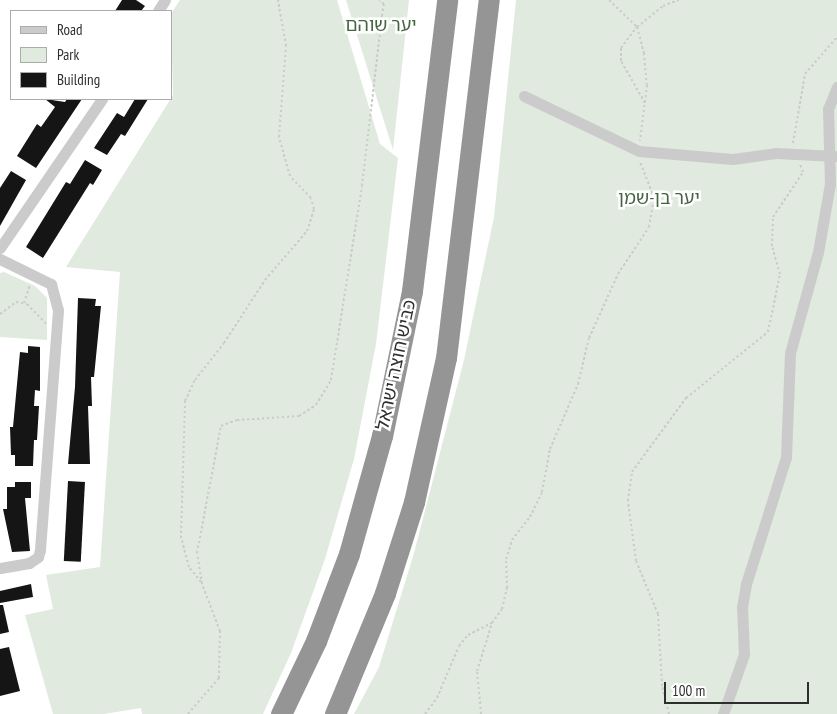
<!DOCTYPE html>
<html>
<head>
<meta charset="utf-8">
<style>
  body { margin:0 }
  #map { position:relative; width:837px; height:714px; overflow:hidden; background:#fff; font-family:"PT Sans Narrow","Noto Sans Hebrew",sans-serif }
  div>[style] { position:absolute }
  .green>* { inset:0; background:#e0eade }
  .building>* { inset:0; background:#151515; transform-origin:0 0 }
  .path>* { height:2px; margin-top:-1px; transform-origin:0; background:repeating-linear-gradient(90deg,#cbcbcb 0 2.5px,transparent 0 5px) }
  .minor>* { height:11px; margin:-5.5px; padding:0 5.5px; transform-origin:5.5px; border-radius:5.5px; background:#cbcbcb }
  .motorway>* { height:21px; margin:-10.5px; padding:0 10.5px; transform-origin:10.5px; border-radius:10.5px; background:#959595 }
  span { translate:-50% -50%; white-space:nowrap; text-align:center; line-height:1.15; -webkit-text-stroke:5px #fff; paint-order:stroke }
  .park-label { font-size:18px; color:#456541 }
  .street-label { font-size:18px; color:#2e2e2e }
  .legend { position:absolute; left:10px; top:10px; width:162px; height:90px; box-sizing:border-box; background:#fff; border:1px solid #ababab; margin:0; padding:6px 9px; list-style:none; font-size:15px; color:#2e2e2e }
  .legend li { display:flex; align-items:center; gap:10px; height:25px }
  .legend b { width:25px; border:1px solid #ababab }
  .scale { position:absolute; left:664px; top:682px; width:145px; height:22px; box-sizing:border-box; border:2px solid #2e2e2e; border-top:0; padding-left:6px; font-size:15px; line-height:18px; white-space:nowrap; color:#2e2e2e; -webkit-text-stroke:4px #fff; paint-order:stroke }
</style>
</head>
<body>
<div id="map">
  <div class="green">
    <i style="clip-path:polygon(180px 0,337px 0,380px 144px,398px 158px,376px 344px,354px 459px,325px 559px,291px 653px,263px 714px,142px 714px,141px 708px,104px 714px,53px 714px,25px 615px,53px 609px,46px 575px,100px 567px,120px 272px,66px 267px,173px 95px,171px 14px)"></i>
    <i style="clip-path:polygon(346px 0,409px 0,393px 150px)"></i>
    <i style="clip-path:polygon(516px 0,837px 0,837px 714px,354px 714px,379px 667px,414px 553px,464px 360px,494px 217px)"></i>
    <i style="clip-path:polygon(4px 272px,35px 286px,47px 298px,47px 340px,0 337px,0 273px)"></i>
  </div>
  <div class="building">
    <i style="clip-path:polygon(122px 0,136px 0,145px 6px,141px 11px,115px 11px)"></i>
    <i style="clip-path:polygon(45px 99px,65px 102px,67px 99px,82px 99px,36px 168px,17px 156px,37px 124px,41px 127px,55px 107px)"></i>
    <i style="clip-path:polygon(135px 99px,148px 99px,125px 136px,121px 134px,107px 155px,94px 148px,117px 113px,124px 117px)"></i>
    <i style="clip-path:polygon(85px 160px,102px 170px,93px 185px,90px 183px,43px 258px,26px 247px,66px 182px,70px 184px)"></i>
    <i style="clip-path:polygon(11px 171px,26px 180px,0 226px,0 188px)"></i>
    <i style="clip-path:polygon(78px 298px,96px 299px,95px 306px,101px 306px,94px 377px,91px 377px,92px 406px,88px 406px,90px 464px,68px 464px,75px 387px)"></i>
    <i style="clip-path:polygon(28px 346px,40px 347px,40px 391px,35px 390px,34px 406px,39px 406px,37px 440px,34px 440px,33px 466px,15px 466px,15px 455px,11px 455px,10px 427px,13px 427px,20px 352px,28px 353px)"></i>
    <i style="left:68px;top:481px;width:17px;height:80px;rotate:3deg"></i>
    <i style="clip-path:polygon(15px 482px,31px 482px,31px 498px,25px 498px,30px 551px,12px 552px,3px 509px,7px 509px,7px 487px,15px 487px)"></i>
    <i style="clip-path:polygon(31px 584px,33px 597px,0 603px,0 591px)"></i>
    <i style="clip-path:polygon(0 605px,3px 605px,9px 632px,0 634px)"></i>
    <i style="clip-path:polygon(9px 647px,20px 691px,0 696px,0 649px)"></i>
  </div>
  <div class="path">
    <i style="left:609px;top:0;width:39px;rotate:44deg"></i>
    <i style="left:637px;top:27px;width:27px;rotate:75deg"></i>
    <i style="left:644px;top:53px;width:32px;rotate:85deg"></i>
    <i style="left:647px;top:85px;width:56px;rotate:97.1deg"></i>
    <i style="left:645px;top:103px;width:48px;rotate:-119.7deg"></i>
    <i style="left:621px;top:61px;width:13px;rotate:-90deg"></i>
    <i style="left:621px;top:48px;width:26px;rotate:-53deg"></i>
    <i style="left:637px;top:27px;width:33px;rotate:-39deg"></i>
    <i style="left:663px;top:6px;width:17px;rotate:-21deg"></i>
    <i style="left:793px;top:143px;width:70px;rotate:-80.1deg"></i>
    <i style="left:805px;top:74px;width:49px;rotate:-49.1deg"></i>
    <i style="left:24px;top:303px;width:20px;rotate:-72deg"></i>
    <i style="left:0;top:314px;width:20px;rotate:-37deg"></i>
    <i style="left:16px;top:302px;width:11px;rotate:10deg"></i>
    <i style="left:27px;top:304px;width:28px;rotate:46deg"></i>
    <i style="left:201px;top:582px;width:19px;rotate:-129deg"></i>
    <i style="left:189px;top:567px;width:30px;rotate:-105deg"></i>
    <i style="left:181px;top:538px;width:137px;rotate:-88.3deg"></i>
    <i style="left:185px;top:401px;width:23px;rotate:-65deg"></i>
    <i style="left:195px;top:380px;width:47px;rotate:-51.9deg"></i>
    <i style="left:224px;top:343px;width:75px;rotate:-56.9deg"></i>
    <i style="left:265px;top:280px;width:65px;rotate:-49.4deg"></i>
    <i style="left:307px;top:231px;width:23px;rotate:-72deg"></i>
    <i style="left:314px;top:209px;width:11px;rotate:-105deg"></i>
    <i style="left:311px;top:198px;width:30px;rotate:-134deg"></i>
    <i style="left:290px;top:176px;width:41px;rotate:-105.8deg"></i>
    <i style="left:279px;top:137px;width:91px;rotate:-85.6deg"></i>
    <i style="left:286px;top:46px;width:47px;rotate:-99.9deg"></i>
    <i style="left:188px;top:714px;width:48px;rotate:-49.3deg"></i>
    <i style="left:219px;top:678px;width:47px;rotate:-88.8deg"></i>
    <i style="left:220px;top:631px;width:50px;rotate:-111deg"></i>
    <i style="left:202px;top:584px;width:31px;rotate:-99deg"></i>
    <i style="left:197px;top:553px;width:129px;rotate:-79.3deg"></i>
    <i style="left:221px;top:426px;width:17px;rotate:-21deg"></i>
    <i style="left:237px;top:420px;width:62px;rotate:-3.7deg"></i>
    <i style="left:299px;top:416px;width:20px;rotate:-33deg"></i>
    <i style="left:316px;top:405px;width:29px;rotate:-59deg"></i>
    <i style="left:331px;top:380px;width:196px;rotate:-80.9deg"></i>
    <i style="left:362px;top:186px;width:171px;rotate:-83.3deg"></i>
    <i style="left:382px;top:16px;width:12px;rotate:-81deg"></i>
    <i style="left:384px;top:4px;width:6px;rotate:-141deg"></i>
    <i style="left:425px;top:714px;width:20px;rotate:-53deg"></i>
    <i style="left:437px;top:698px;width:56px;rotate:-67.1deg"></i>
    <i style="left:459px;top:646px;width:14px;rotate:-51deg"></i>
    <i style="left:468px;top:635px;width:27px;rotate:-27deg"></i>
    <i style="left:492px;top:623px;width:17px;rotate:-54deg"></i>
    <i style="left:502px;top:609px;width:22px;rotate:-77deg"></i>
    <i style="left:507px;top:588px;width:29px;rotate:-92deg"></i>
    <i style="left:506px;top:559px;width:20px;rotate:-72deg"></i>
    <i style="left:512px;top:540px;width:29px;rotate:-52deg"></i>
    <i style="left:530px;top:517px;width:28px;rotate:-64deg"></i>
    <i style="left:542px;top:492px;width:44px;rotate:-79.5deg"></i>
    <i style="left:550px;top:449px;width:71px;rotate:-66.7deg"></i>
    <i style="left:578px;top:384px;width:47px;rotate:-76.6deg"></i>
    <i style="left:589px;top:338px;width:70px;rotate:-65.6deg"></i>
    <i style="left:618px;top:274px;width:56px;rotate:-56.6deg"></i>
    <i style="left:649px;top:227px;width:29px;rotate:-80deg"></i>
    <i style="left:654px;top:198px;width:40px;rotate:-111deg"></i>
    <i style="left:481px;top:714px;width:43px;rotate:-95.3deg"></i>
    <i style="left:477px;top:671px;width:50px;rotate:-72.6deg"></i>
    <i style="left:669px;top:714px;width:29px;rotate:-104deg"></i>
    <i style="left:662px;top:686px;width:72px;rotate:-93.2deg"></i>
    <i style="left:658px;top:614px;width:57px;rotate:-112.5deg"></i>
    <i style="left:636px;top:561px;width:61px;rotate:-97.6deg"></i>
    <i style="left:628px;top:501px;width:29px;rotate:-82deg"></i>
    <i style="left:632px;top:472px;width:92px;rotate:-53.9deg"></i>
    <i style="left:686px;top:398px;width:105px;rotate:-38.8deg"></i>
    <i style="left:768px;top:332px;width:59px;rotate:-78.3deg"></i>
    <i style="left:780px;top:274px;width:29px;rotate:-106deg"></i>
    <i style="left:772px;top:246px;width:29px;rotate:-88deg"></i>
    <i style="left:773px;top:217px;width:54px;rotate:-56.3deg"></i>
    <i style="left:803px;top:172px;width:9px;rotate:-111deg"></i>
  </div>
  <div class="minor">
    <i style="left:158px;top:11px;width:13px;rotate:-58deg"></i>
    <i style="left:524px;top:96px;width:127px;rotate:25.6deg"></i>
    <i style="left:639px;top:151px;width:94px;rotate:4.9deg"></i>
    <i style="left:733px;top:159px;width:43px;rotate:-7.9deg"></i>
    <i style="left:776px;top:153px;width:59px;rotate:2.9deg"></i>
    <i style="left:0;top:248px;width:181px;rotate:-55.6deg"></i>
    <i style="left:0;top:259px;width:57px;rotate:26.1deg"></i>
    <i style="left:51px;top:284px;width:27px;rotate:75deg"></i>
    <i style="left:58px;top:310px;width:241px;rotate:94.3deg"></i>
    <i style="left:40px;top:550px;width:7px;rotate:106deg"></i>
    <i style="left:38px;top:557px;width:11px;rotate:146deg"></i>
    <i style="left:29px;top:563px;width:29px;rotate:170deg"></i>
    <i style="left:723px;top:714px;width:64px;rotate:-70.7deg"></i>
    <i style="left:744px;top:654px;width:47px;rotate:-92.4deg"></i>
    <i style="left:742px;top:607px;width:23px;rotate:-80deg"></i>
    <i style="left:746px;top:584px;width:133px;rotate:-72.5deg"></i>
    <i style="left:786px;top:457px;width:104px;rotate:-87.8deg"></i>
    <i style="left:790px;top:353px;width:105px;rotate:-74.5deg"></i>
    <i style="left:818px;top:252px;width:69px;rotate:-80deg"></i>
    <i style="left:830px;top:184px;width:75px;rotate:-91.5deg"></i>
    <i style="left:828px;top:109px;width:24px;rotate:-68deg"></i>
  </div>
  <div class="motorway">
    <i style="left:281px;top:714px;width:81px;rotate:-64.4deg"></i>
    <i style="left:316px;top:641px;width:93px;rotate:-69.2deg"></i>
    <i style="left:349px;top:554px;width:123px;rotate:-74.4deg"></i>
    <i style="left:382px;top:436px;width:148px;rotate:-78.3deg"></i>
    <i style="left:412px;top:291px;width:293px;rotate:-83.1deg"></i>
    <i style="left:335px;top:714px;width:131px;rotate:-67.5deg"></i>
    <i style="left:385px;top:593px;width:96px;rotate:-72.3deg"></i>
    <i style="left:414px;top:502px;width:148px;rotate:-77.5deg"></i>
    <i style="left:446px;top:358px;width:361px;rotate:-83.2deg"></i>
  </div>
  <div class="park-label">
    <span style="left:381px;top:25px">יער שוהם</span>
    <span style="left:659px;top:198px">יער בן-שמן</span>
  </div>
  <div class="street-label">
    <span style="left:396px;top:365px;rotate:-78deg">כביש חוצה ישראל</span>
  </div>
  <ul class="legend">
  <li><b style="height:6px;background:#cbcbcb"></b>Road</li>
  <li><b style="height:14px;background:#e0eade"></b>Park</li>
  <li><b style="height:14px;background:#151515"></b>Building</li>
  </ul>
  <div class="scale">100 m</div>
</div>
</body>
</html>
